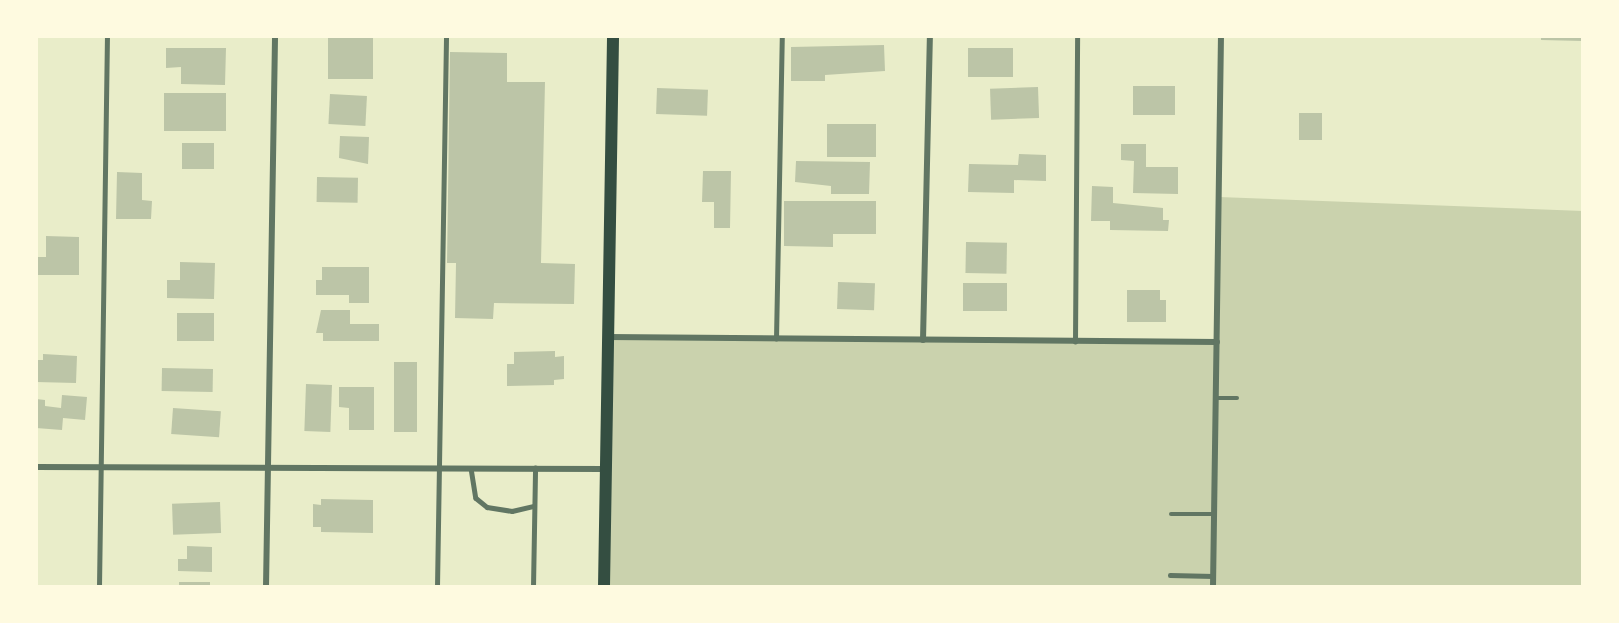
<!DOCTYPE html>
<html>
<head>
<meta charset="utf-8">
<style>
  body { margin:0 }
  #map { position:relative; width:1619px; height:623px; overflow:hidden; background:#e9edc9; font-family:"Sofia Sans Condensed",sans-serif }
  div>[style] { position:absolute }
  .green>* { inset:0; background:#cad2ad }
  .building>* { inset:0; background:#bcc5a7; transform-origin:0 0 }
  .service>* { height:4.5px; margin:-2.25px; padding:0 2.25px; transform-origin:2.25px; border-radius:2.25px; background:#617663 }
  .minor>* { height:6px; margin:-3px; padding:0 3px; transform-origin:3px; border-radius:3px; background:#617663 }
  .secondary>* { height:12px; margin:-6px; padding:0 6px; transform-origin:6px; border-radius:6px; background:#344e41 }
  span { translate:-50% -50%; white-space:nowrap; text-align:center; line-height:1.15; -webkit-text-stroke:5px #fefae0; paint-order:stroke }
  .frame { position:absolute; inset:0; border:38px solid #fefae0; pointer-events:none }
</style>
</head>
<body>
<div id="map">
  <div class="green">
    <i style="clip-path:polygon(1219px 197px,1583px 211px,1583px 587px,604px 587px,608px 337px,1216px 342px)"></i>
  </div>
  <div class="building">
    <i style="left:328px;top:36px;width:45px;height:43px"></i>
    <i style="clip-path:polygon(1541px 36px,1583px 36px,1583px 41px,1541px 40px)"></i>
    <i style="clip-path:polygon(884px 45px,885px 71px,825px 75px,825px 81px,791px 81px,791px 47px)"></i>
    <i style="clip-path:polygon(166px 48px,226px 48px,225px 85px,181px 84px,181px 67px,166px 68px)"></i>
    <i style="left:968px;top:48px;width:45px;height:29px"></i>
    <i style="clip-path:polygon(450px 52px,507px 53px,507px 82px,545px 82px,541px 263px,575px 264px,574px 304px,494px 303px,493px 319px,455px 318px,456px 263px,447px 263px)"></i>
    <i style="left:1133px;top:86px;width:42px;height:29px"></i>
    <i style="left:1038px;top:87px;width:31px;height:48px;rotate:88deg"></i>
    <i style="left:657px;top:88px;width:51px;height:26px;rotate:2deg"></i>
    <i style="left:164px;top:93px;width:62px;height:38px"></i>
    <i style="left:330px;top:94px;width:37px;height:30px;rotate:3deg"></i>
    <i style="left:1299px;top:113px;width:23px;height:27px"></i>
    <i style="left:827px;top:124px;width:49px;height:33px"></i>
    <i style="clip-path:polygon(340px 136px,369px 137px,368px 164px,339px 158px)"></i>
    <i style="left:182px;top:143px;width:32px;height:26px"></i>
    <i style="clip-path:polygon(1121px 144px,1146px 144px,1146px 167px,1178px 167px,1178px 194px,1133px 193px,1134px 161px,1121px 160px)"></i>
    <i style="clip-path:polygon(1019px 154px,1046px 155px,1046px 181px,1014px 180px,1014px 193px,968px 192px,969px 164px,1018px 165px)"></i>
    <i style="clip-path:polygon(796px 161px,870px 162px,869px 194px,831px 194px,831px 186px,795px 182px)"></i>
    <i style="clip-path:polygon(703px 171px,731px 171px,730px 228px,714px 228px,714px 202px,702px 202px)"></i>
    <i style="clip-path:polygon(117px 172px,142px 173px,142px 200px,152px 201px,151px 219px,116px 219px)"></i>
    <i style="left:317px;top:177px;width:41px;height:25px;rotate:1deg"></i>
    <i style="clip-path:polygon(1092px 186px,1113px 187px,1113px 203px,1163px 208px,1163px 220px,1169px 220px,1168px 231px,1110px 230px,1110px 221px,1091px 221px)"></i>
    <i style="clip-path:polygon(784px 201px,876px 201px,876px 234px,833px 234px,833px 247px,784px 246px)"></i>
    <i style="clip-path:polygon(46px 236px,79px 237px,79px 275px,36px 275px,36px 257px,46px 257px)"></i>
    <i style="left:966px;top:242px;width:41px;height:31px;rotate:1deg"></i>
    <i style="clip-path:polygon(180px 262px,215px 263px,214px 299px,167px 298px,167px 280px,180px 280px)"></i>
    <i style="clip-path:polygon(322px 267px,369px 267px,369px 303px,349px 303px,349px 295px,316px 295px,316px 280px,322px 280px)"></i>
    <i style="left:838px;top:282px;width:37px;height:27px;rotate:2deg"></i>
    <i style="left:963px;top:283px;width:44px;height:28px"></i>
    <i style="clip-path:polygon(1127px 290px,1160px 290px,1160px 300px,1166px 300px,1166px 322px,1127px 322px)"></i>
    <i style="clip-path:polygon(321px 310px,350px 310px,350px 324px,379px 324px,379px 341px,323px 341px,323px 333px,316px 333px)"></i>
    <i style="left:177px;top:313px;width:37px;height:28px"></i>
    <i style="clip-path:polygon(555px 351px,555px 357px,564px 356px,564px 379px,554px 380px,554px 385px,507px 386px,507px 364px,514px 364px,514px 352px)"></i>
    <i style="clip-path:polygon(43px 354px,77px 356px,76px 383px,36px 382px,36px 360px,43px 360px)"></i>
    <i style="left:394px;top:362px;width:23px;height:70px"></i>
    <i style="left:162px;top:368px;width:51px;height:23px;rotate:1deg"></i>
    <i style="left:306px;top:384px;width:26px;height:47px;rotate:2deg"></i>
    <i style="clip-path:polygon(339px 387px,374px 387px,374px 430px,349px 430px,349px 408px,339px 407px)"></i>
    <i style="clip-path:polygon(62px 395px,87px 397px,85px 420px,63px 418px,62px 430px,36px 428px,36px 399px,45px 400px,45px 406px,61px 408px)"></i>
    <i style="left:173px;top:408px;width:48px;height:26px;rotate:4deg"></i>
    <i style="clip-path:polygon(321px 499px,373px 500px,373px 533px,321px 532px,321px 527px,313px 527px,313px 504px,321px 505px)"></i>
    <i style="left:220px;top:502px;width:31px;height:48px;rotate:88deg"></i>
    <i style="clip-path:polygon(187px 546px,212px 547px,212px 572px,178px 571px,178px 559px,187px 559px)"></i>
    <i style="left:179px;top:582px;width:31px;height:5px"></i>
  </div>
  <div class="service">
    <i style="left:776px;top:339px;width:303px;rotate:-88.9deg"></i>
    <i style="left:1075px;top:342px;width:306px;rotate:-89.6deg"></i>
    <i style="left:1216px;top:398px;width:21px"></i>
    <i style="left:471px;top:468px;width:30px;rotate:81deg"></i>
    <i style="left:476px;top:498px;width:14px;rotate:39deg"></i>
    <i style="left:487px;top:507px;width:25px;rotate:9deg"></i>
    <i style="left:512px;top:511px;width:22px;rotate:-13deg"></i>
    <i style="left:1171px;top:514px;width:43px"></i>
    <i style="left:1170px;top:575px;width:43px;rotate:1.3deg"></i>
    <i style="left:99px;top:587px;width:551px;rotate:-89.17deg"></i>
    <i style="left:437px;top:587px;width:551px;rotate:-89.06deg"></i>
    <i style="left:533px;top:587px;width:119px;rotate:-89deg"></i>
  </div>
  <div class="minor">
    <i style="left:608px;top:337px;width:609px;rotate:0.47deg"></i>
    <i style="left:923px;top:340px;width:304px;rotate:-88.7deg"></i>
    <i style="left:36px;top:467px;width:570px;rotate:0.2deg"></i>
    <i style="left:266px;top:587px;width:551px;rotate:-89.06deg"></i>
    <i style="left:1213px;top:587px;width:551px;rotate:-89.17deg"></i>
  </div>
  <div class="secondary">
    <i style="left:604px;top:587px;width:551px;rotate:-89.06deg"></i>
  </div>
  <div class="frame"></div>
</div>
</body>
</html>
